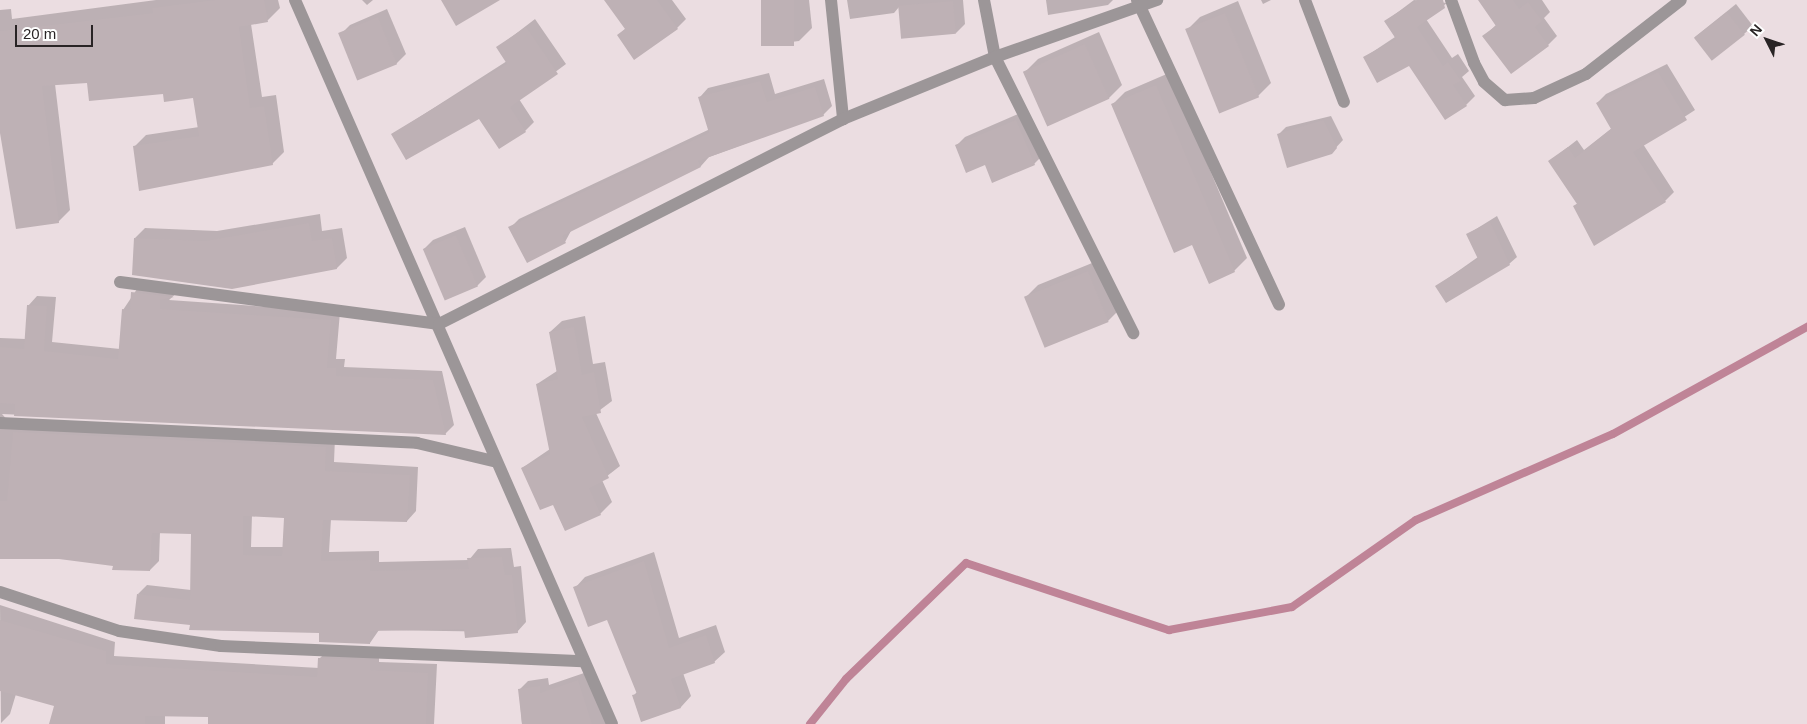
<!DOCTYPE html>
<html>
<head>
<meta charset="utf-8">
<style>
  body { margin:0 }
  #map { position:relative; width:1807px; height:724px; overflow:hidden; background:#ebdde1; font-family:Helvetica,sans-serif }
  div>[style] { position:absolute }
  .shadow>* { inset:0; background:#0003 }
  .stream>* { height:8px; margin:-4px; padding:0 4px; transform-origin:4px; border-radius:4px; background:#bf8497 }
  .building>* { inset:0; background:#beb1b5; transform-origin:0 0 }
  .minor>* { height:12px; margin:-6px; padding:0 6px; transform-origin:6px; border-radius:6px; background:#9c9698 }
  span { translate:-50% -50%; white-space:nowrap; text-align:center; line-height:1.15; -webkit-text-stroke:4.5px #fff; paint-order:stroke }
  .north { position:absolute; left:1742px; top:15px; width:50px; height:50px; -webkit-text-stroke:4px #fff; paint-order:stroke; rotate:311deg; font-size:14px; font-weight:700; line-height:20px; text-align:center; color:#292425 }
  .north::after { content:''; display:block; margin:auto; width:18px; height:22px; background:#292425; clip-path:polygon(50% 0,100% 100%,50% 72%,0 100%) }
  .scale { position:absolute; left:15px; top:25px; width:78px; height:22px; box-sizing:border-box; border:2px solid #292425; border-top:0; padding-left:6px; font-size:15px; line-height:18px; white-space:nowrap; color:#292425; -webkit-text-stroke:4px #fff; paint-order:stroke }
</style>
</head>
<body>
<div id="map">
  <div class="shadow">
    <i style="clip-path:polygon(156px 0,278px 0,280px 8px,268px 20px,251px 24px,262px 97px,276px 95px,284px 152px,272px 164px,134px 147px,146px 135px,199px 127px,194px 97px,88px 82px,55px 84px,70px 210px,58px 222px,0 131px,0 10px,11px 9px,12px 19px)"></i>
    <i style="clip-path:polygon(362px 0,373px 0,367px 5px)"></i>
    <i style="clip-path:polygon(616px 0,672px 0,686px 19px,677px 28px,619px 35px,626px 28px)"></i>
    <i style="clip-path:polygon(762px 0,809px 0,812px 28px,799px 41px,768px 45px)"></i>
    <i style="clip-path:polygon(847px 0,963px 0,965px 24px,956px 33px,899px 7px,894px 13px,850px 19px)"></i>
    <i style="clip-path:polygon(1046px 0,1113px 0,1108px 5px,1048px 15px)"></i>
    <i style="clip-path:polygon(1261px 0,1271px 0,1263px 4px)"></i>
    <i style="clip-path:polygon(1414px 0,1447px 3px,1426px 19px,1452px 58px,1458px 54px,1469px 71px,1462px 77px,1475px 96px,1466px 105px,1409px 64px,1365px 57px,1395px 37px,1386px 21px)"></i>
    <i style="clip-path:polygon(1479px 0,1542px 0,1550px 12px,1544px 18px,1557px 36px,1548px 45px,1484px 36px,1496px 25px)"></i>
    <i style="clip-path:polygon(1238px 1px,1271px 83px,1258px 96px,1187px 30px,1200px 17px)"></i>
    <i style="clip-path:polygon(1736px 4px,1753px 26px,1744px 34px,1695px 37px)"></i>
    <i style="clip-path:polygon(387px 9px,406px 54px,397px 63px,359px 78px,341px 34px,350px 25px)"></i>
    <i style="clip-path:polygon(535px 19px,566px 64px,519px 99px,534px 122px,525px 131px,479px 117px,393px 134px,507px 61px,501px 45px)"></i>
    <i style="clip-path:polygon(1099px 32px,1122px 85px,1109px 98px,1048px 125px,1025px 72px,1038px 59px)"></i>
    <i style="clip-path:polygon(1667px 64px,1695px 110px,1643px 144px,1674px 192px,1665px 201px,1574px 206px,1578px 203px,1550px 161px,1577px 140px,1584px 150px,1612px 128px,1597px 103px,1606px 94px)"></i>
    <i style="clip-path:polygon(769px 73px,775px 94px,824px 79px,832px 106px,823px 115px,709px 157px,701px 166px,572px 229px,565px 242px,527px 261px,510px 228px,519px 219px,710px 129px,700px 97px,708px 88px)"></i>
    <i style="clip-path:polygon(1169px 73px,1247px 258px,1234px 271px,1193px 244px,1113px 104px,1125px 92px)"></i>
    <i style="clip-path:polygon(1025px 111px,1043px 155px,1034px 164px,986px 163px,956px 146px,965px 137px)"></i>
    <i style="clip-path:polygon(1331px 116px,1343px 140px,1331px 153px,1278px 135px,1286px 127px)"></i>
    <i style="clip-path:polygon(320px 214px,322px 231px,342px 228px,347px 258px,337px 268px,232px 287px,135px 238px,145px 228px,217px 231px)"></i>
    <i style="clip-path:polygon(1497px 216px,1517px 257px,1509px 264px,1437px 286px,1478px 257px,1468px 234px)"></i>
    <i style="clip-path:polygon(465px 227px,486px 277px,477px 286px,424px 249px,433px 240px)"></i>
    <i style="clip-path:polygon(1102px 259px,1121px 308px,1108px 321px,1025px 298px,1038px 285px)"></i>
    <i style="clip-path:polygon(evenodd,141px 283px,182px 288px,169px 300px,340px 312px,336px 359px,345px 359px,344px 367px,442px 371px,454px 425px,445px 434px,2px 414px,9px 422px,335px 438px,334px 462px,418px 467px,416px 511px,407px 521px,331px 519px,329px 552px,379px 551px,379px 562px,469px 560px,478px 549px,511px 548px,514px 567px,521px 566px,526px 622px,517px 632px,379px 630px,370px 643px,321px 632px,191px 624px,138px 594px,147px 585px,191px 590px,192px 533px,160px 532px,159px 561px,150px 570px,59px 557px,0 555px,0 338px,26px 339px,28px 306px,37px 296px,56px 297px,52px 342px,120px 349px,123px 310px,141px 283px,252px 515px,285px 517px,283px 547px,251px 547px,252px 515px)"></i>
    <i style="clip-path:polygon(585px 316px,593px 364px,605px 362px,612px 401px,596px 413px,620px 466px,602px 480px,612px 502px,600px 514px,565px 530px,553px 503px,522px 468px,550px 449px,537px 384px,557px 371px,550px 332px,562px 321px)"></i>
    <i style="clip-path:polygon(654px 552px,679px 638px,716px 625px,725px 652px,714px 662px,683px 673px,691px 696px,681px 707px,642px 721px,633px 696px,638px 691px,608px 618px,575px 588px,585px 577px)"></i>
    <i style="clip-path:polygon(0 605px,115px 642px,114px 656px,319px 668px,319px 659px,329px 649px,379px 651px,379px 662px,437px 664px,434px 724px,209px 724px,210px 716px,165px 715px,165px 724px,50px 724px,56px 705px,16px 694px,10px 714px,1px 723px)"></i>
    <i style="clip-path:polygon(587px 672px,607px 724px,522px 724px,519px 690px,528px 681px,548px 678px,549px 685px)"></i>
  </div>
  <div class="stream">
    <i style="left:810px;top:724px;width:58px;rotate:-51.3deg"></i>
    <i style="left:846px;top:679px;width:167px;rotate:-44deg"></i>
    <i style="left:966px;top:563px;width:214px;rotate:18.3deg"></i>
    <i style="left:1169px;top:630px;width:125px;rotate:-10.6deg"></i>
    <i style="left:1292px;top:607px;width:151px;rotate:-35.1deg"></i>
    <i style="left:1416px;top:520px;width:215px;rotate:-23.6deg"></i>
    <i style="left:1613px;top:434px;width:222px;rotate:-28.9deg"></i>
  </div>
  <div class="building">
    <i style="clip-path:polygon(215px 0,264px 0,268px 22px,239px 27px,250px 108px,264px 106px,273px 165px,139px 191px,133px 146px,199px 136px,193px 98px,164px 102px,163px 94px,89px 101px,87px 83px,42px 86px,59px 223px,16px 229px,0 133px,0 31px,153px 13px,152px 8px)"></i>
    <i style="clip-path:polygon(441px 0,500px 0,456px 26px)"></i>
    <i style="clip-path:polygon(604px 0,657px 0,678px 29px,634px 60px,617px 35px,625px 29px)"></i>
    <i style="left:761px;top:0;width:33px;height:46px"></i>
    <i style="clip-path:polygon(1417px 0,1443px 0,1445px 8px,1417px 27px,1443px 66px,1448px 62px,1461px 81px,1453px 85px,1467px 106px,1445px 120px,1409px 66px,1377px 83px,1363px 57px,1396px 39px,1384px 21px)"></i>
    <i style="clip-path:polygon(1478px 0,1513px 0,1519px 9px,1528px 2px,1542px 21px,1535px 27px,1549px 46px,1511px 74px,1482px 36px,1496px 26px)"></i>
    <i style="left:953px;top:1px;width:33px;height:55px;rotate:85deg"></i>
    <i style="left:1727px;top:12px;width:29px;height:42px;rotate:52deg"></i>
    <i style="left:1225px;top:13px;width:91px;height:43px;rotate:68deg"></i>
    <i style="left:378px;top:17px;width:51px;height:43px;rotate:68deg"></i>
    <i style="clip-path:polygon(526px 27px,558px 74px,510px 107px,526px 132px,499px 149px,479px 119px,406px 160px,391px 134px,507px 64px,496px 47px)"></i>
    <i style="left:1085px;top:44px;width:60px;height:68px;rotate:66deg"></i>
    <i style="clip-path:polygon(1658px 72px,1687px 120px,1633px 152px,1666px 202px,1594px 246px,1573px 206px,1577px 204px,1548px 161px,1568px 147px,1575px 158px,1611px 129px,1596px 103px)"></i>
    <i style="clip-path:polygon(760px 81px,767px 102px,815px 87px,824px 116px,698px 161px,701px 167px,562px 236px,566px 243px,527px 263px,508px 227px,709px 133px,698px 97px)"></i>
    <i style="clip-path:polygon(1156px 85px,1235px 272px,1209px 284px,1192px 245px,1174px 253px,1111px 104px)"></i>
    <i style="clip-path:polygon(1016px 120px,1035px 165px,992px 183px,985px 165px,966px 173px,955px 145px)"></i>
    <i style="clip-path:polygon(1323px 120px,1337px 148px,1332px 154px,1287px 168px,1277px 134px)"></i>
    <i style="clip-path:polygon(1490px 222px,1510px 265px,1446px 303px,1435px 286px,1478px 259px,1466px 234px)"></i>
    <i style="clip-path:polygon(309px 223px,312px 241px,332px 238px,337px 269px,232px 289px,132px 275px,134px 238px,205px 241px)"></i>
    <i style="left:456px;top:235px;width:56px;height:36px;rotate:67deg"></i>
    <i style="left:1088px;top:271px;width:55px;height:69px;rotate:68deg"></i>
    <i style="clip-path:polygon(131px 292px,174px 297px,160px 300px,160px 309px,331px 320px,327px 368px,336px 368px,336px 376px,433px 380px,446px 435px,14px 416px,15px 404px,0 403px,0 347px,24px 349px,27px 305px,47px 306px,44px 351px,118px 359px,122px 309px,130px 310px)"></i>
    <i style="clip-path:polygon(574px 327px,582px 375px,594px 372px,601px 413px,582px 417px,609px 478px,589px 488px,601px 515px,565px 531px,553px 505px,540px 510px,521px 468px,550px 454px,536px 384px,558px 379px,549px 332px)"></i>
    <i style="clip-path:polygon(evenodd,13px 432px,326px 447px,325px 471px,410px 475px,407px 522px,323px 520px,321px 561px,370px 560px,370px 571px,469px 569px,467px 558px,502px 557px,505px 575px,512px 575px,518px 633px,465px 638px,464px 629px,370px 631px,370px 644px,319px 642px,319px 633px,189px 630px,190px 625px,134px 619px,137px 594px,190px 600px,191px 534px,152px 533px,150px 571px,112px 570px,113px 566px,59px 559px,0 559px,0 501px,7px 501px,13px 432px,243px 516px,284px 518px,282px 556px,243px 555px,243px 516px)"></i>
    <i style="clip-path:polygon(644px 561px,669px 648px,706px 635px,715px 663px,671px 679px,681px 708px,641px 722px,632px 695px,637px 694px,607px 620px,588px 627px,573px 587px)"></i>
    <i style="clip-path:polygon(0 620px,106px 651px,106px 664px,317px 677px,318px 658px,370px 660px,370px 670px,428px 673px,426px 724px,208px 724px,208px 717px,145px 716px,145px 724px,49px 724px,54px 706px,0 691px)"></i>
    <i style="clip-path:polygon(578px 680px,592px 724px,522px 724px,518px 689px,540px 686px,540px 693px)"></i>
  </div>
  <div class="minor">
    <i style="left:295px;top:0;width:790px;rotate:66.35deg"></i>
    <i style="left:831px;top:0;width:120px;rotate:84.2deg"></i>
    <i style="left:984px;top:0;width:58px;rotate:79.1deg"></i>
    <i style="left:995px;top:57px;width:309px;rotate:63.4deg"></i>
    <i style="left:1137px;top:0;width:336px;rotate:65deg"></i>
    <i style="left:1305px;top:0;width:109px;rotate:69.1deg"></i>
    <i style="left:1451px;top:0;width:67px;rotate:69.9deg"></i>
    <i style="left:1474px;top:63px;width:21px;rotate:62deg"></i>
    <i style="left:1484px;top:82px;width:28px;rotate:41deg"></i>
    <i style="left:1505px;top:100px;width:29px;rotate:-4deg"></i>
    <i style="left:1534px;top:98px;width:57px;rotate:-24.8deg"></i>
    <i style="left:1586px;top:74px;width:120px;rotate:-37.9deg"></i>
    <i style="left:120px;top:282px;width:322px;rotate:7.5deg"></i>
    <i style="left:439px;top:324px;width:453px;rotate:-26.9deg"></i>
    <i style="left:843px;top:119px;width:164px;rotate:-22.2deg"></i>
    <i style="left:995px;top:57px;width:172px;rotate:-19.4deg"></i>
    <i style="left:0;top:423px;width:417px;rotate:2.7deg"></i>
    <i style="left:417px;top:443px;width:79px;rotate:13.2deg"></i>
    <i style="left:0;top:592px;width:125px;rotate:18.1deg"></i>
    <i style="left:119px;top:631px;width:103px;rotate:8.4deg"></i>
    <i style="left:221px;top:646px;width:362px;rotate:2.4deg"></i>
  </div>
  <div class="north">N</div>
  <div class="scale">20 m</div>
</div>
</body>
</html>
